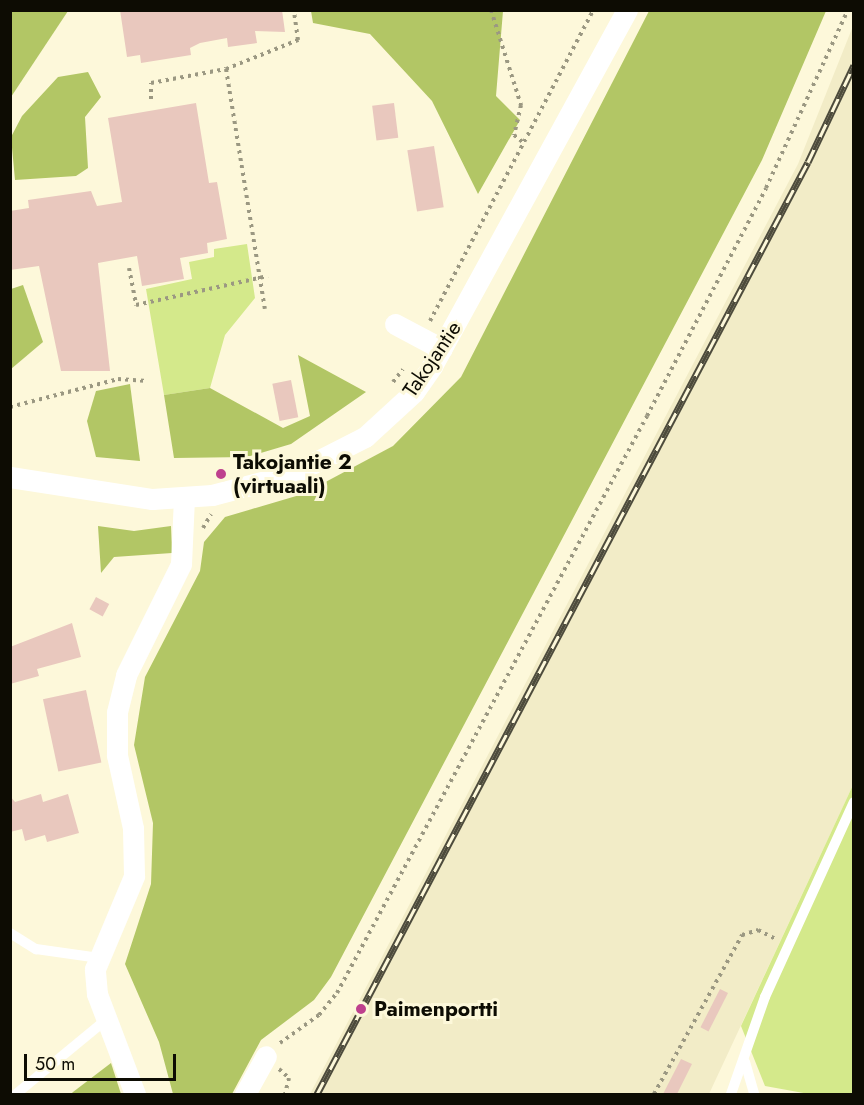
<!DOCTYPE html>
<html>
<head>
<meta charset="utf-8">
<style>
  body { margin:0 }
  #map { position:relative; width:864px; height:1105px; overflow:hidden; background:#fdf8da; font-family:Jost,sans-serif }
  div>[style] { position:absolute }
  .built>* { inset:0; background:#f2ecc7 }
  .green>* { inset:0; background:#d4e98b }
  .forest>* { inset:0; background:#b2c665 }
  .building>* { inset:0; background:#e9c8be; transform-origin:0 0 }
  .path>* { height:4px; margin-top:-2px; transform-origin:0; background:repeating-linear-gradient(90deg,#9b9882 0 3px,transparent 0 7.5px) }
  .service>* { height:10px; margin:-5px; padding:0 5px; transform-origin:5px; border-radius:5px; background:#fff }
  .minor>* { height:21px; margin:-10.5px; padding:0 10.5px; transform-origin:10.5px; border-radius:10.5px; background:#fff }
  .rail>* { height:7px; margin-top:-3.5px; transform-origin:0; background:repeating-linear-gradient(90deg,#fdf8da 0 14px,#4d4b3c 0 28px); box-sizing:border-box; border-block:2px solid #4d4b3c }
  .dots>* { width:16px; height:16px; translate:-50% -50%; box-sizing:border-box; border:3px solid #fdf8da; border-radius:50% }
  span { translate:-50% -50%; white-space:nowrap; text-align:center; line-height:1.15; -webkit-text-stroke:6px #fdf8da; paint-order:stroke }
  .street-label { font-size:21px; color:#0d0c03 }
  .poi-label { font-size:21px; color:#0d0c03; font-weight:700 }
  .left { translate:0 -50%; text-align:left }
  .frame { position:absolute; inset:0; border:12px solid #0d0c03; pointer-events:none }
  .scale { position:absolute; left:24px; top:1054px; width:152px; height:27px; box-sizing:border-box; border:3px solid #0d0c03; border-top:0; padding-left:8px; font-size:18px; line-height:21px; white-space:nowrap; color:#0d0c03; -webkit-text-stroke:4px #fdf8da; paint-order:stroke }
</style>
</head>
<body>
<div id="map">
  <div class="built">
    <i style="clip-path:polygon(853px 26px,853px 785px,709px 1094px,310px 1094px,798px 164px)"></i>
  </div>
  <div class="green">
    <i style="clip-path:polygon(247px 244px,255px 298px,225px 335px,210px 388px,164px 395px,146px 289px,192px 279px,189px 262px,214px 257px,214px 249px)"></i>
    <i style="clip-path:polygon(853px 785px,853px 1094px,809px 1094px,765px 1086px,741px 1026px)"></i>
  </div>
  <div class="forest">
    <i style="clip-path:polygon(11px 10px,68px 11px,11px 97px,10px 11px)"></i>
    <i style="clip-path:polygon(311px 11px,503px 11px,496px 96px,520px 120px,478px 194px,432px 101px,370px 34px,313px 23px)"></i>
    <i style="clip-path:polygon(649px 11px,826px 11px,762px 160px,331px 977px,314px 1000px,261px 1040px,232px 1094px,173px 1094px,159px 1042px,125px 964px,151px 884px,153px 823px,134px 745px,145px 677px,200px 571px,204px 542px,225px 517px,303px 494px,393px 446px,461px 377px)"></i>
    <i style="clip-path:polygon(88px 72px,101px 97px,85px 117px,88px 168px,76px 176px,15px 180px,11px 137px,22px 116px,58px 77px)"></i>
    <i style="clip-path:polygon(23px 285px,43px 342px,11px 369px,11px 289px)"></i>
    <i style="clip-path:polygon(298px 355px,366px 392px,291px 444px,247px 457px,174px 458px,164px 395px,210px 388px,283px 428px,310px 416px)"></i>
    <i style="clip-path:polygon(130px 384px,140px 461px,96px 457px,87px 421px,96px 391px)"></i>
    <i style="clip-path:polygon(98px 526px,134px 531px,171px 526px,172px 553px,114px 557px,101px 573px)"></i>
    <i style="clip-path:polygon(111px 1063px,121px 1094px,71px 1094px,73px 1092px)"></i>
  </div>
  <div class="building">
    <i style="clip-path:polygon(120px 10px,282px 10px,285px 32px,255px 31px,257px 43px,228px 47px,227px 38px,200px 43px,190px 48px,191px 55px,141px 63px,140px 55px,127px 57px)"></i>
    <i style="clip-path:polygon(196px 103px,209px 183px,217px 182px,227px 239px,207px 243px,208px 253px,180px 258px,184px 279px,142px 286px,137px 256px,98px 263px,110px 371px,61px 371px,39px 266px,10px 270px,10px 211px,29px 208px,28px 200px,91px 191px,97px 206px,122px 202px,108px 118px)"></i>
    <i style="left:394px;top:103px;width:35px;height:22px;rotate:83deg"></i>
    <i style="left:434px;top:146px;width:62px;height:27px;rotate:81deg"></i>
    <i style="left:291px;top:380px;width:38px;height:19px;rotate:79deg"></i>
    <i style="left:96px;top:597px;width:15px;height:14px;rotate:28deg"></i>
    <i style="clip-path:polygon(72px 623px,81px 657px,37px 669px,39px 676px,10px 684px,10px 647px)"></i>
    <i style="left:86px;top:690px;width:74px;height:44px;rotate:78deg"></i>
    <i style="clip-path:polygon(41px 794px,43px 802px,68px 794px,79px 833px,47px 842px,45px 835px,25px 841px,22px 829px,10px 832px,10px 796px,15px 802px)"></i>
    <i style="left:720px;top:989px;width:9px;height:43px;rotate:27deg"></i>
    <i style="clip-path:polygon(681px 1059px,692px 1064px,677px 1094px,663px 1094px)"></i>
  </div>
  <div class="path">
    <i style="left:491px;top:10px;width:100px;rotate:72.5deg"></i>
    <i style="left:521px;top:105px;width:31px;rotate:103deg"></i>
    <i style="left:514px;top:135px;width:13px;rotate:39deg"></i>
    <i style="left:226px;top:69px;width:78px;rotate:-21.9deg"></i>
    <i style="left:298px;top:40px;width:30px;rotate:-98deg"></i>
    <i style="left:151px;top:99px;width:16px;rotate:-90deg"></i>
    <i style="left:151px;top:83px;width:76px;rotate:-10.6deg"></i>
    <i style="left:226px;top:69px;width:243px;rotate:80.8deg"></i>
    <i style="left:129px;top:268px;width:38px;rotate:79deg"></i>
    <i style="left:136px;top:305px;width:135px;rotate:-12.4deg"></i>
    <i style="left:430px;top:321px;width:351px;rotate:-62.3deg"></i>
    <i style="left:393px;top:382px;width:16px;rotate:-52deg"></i>
    <i style="left:10px;top:407px;width:112px;rotate:-14.5deg"></i>
    <i style="left:118px;top:379px;width:26px;rotate:4deg"></i>
    <i style="left:203px;top:528px;width:16px;rotate:-60deg"></i>
    <i style="left:280px;top:1043px;width:48px;rotate:-35.7deg"></i>
    <i style="left:319px;top:1015px;width:28px;rotate:-51deg"></i>
    <i style="left:337px;top:993px;width:655px;rotate:-61.75deg"></i>
    <i style="left:647px;top:416px;width:257px;rotate:-62.4deg"></i>
    <i style="left:766px;top:188px;width:196px;rotate:-65.3deg"></i>
    <i style="left:279px;top:1069px;width:13px;rotate:42deg"></i>
    <i style="left:289px;top:1078px;width:16px;rotate:104deg"></i>
    <i style="left:654px;top:1094px;width:182px;rotate:-61deg"></i>
    <i style="left:742px;top:935px;width:17px;rotate:-17deg"></i>
    <i style="left:758px;top:930px;width:22px;rotate:27deg"></i>
  </div>
  <div class="service">
    <i style="left:10px;top:933px;width:31px;rotate:32deg"></i>
    <i style="left:36px;top:949px;width:64px;rotate:8.1deg"></i>
    <i style="left:745px;top:1062px;width:33px;rotate:74deg"></i>
    <i style="left:16px;top:1094px;width:118px;rotate:-39.5deg"></i>
    <i style="left:731px;top:1094px;width:103px;rotate:-70.7deg"></i>
    <i style="left:765px;top:997px;width:214px;rotate:-65.5deg"></i>
  </div>
  <div class="minor">
    <i style="left:395px;top:324px;width:53px;rotate:28deg"></i>
    <i style="left:10px;top:477px;width:144px;rotate:8.8deg"></i>
    <i style="left:152px;top:499px;width:60px;rotate:-3.8deg"></i>
    <i style="left:212px;top:495px;width:83px;rotate:-14.7deg"></i>
    <i style="left:292px;top:474px;width:82px;rotate:-26.9deg"></i>
    <i style="left:365px;top:437px;width:67px;rotate:-42.6deg"></i>
    <i style="left:414px;top:392px;width:32px;rotate:-55deg"></i>
    <i style="left:432px;top:366px;width:406px;rotate:-61.3deg"></i>
    <i style="left:135px;top:1094px;width:107px;rotate:-110.8deg"></i>
    <i style="left:97px;top:994px;width:25px;rotate:-95deg"></i>
    <i style="left:95px;top:969px;width:101px;rotate:-67.2deg"></i>
    <i style="left:134px;top:876px;width:48px;rotate:-91.2deg"></i>
    <i style="left:133px;top:828px;width:75px;rotate:-102.4deg"></i>
    <i style="left:117px;top:755px;width:43px;rotate:-90deg"></i>
    <i style="left:117px;top:712px;width:38px;rotate:-76deg"></i>
    <i style="left:126px;top:675px;width:124px;rotate:-63.6deg"></i>
    <i style="left:181px;top:564px;width:66px;rotate:-87.4deg"></i>
    <i style="left:245px;top:1094px;width:43px;rotate:-61.1deg"></i>
  </div>
  <div class="rail">
    <i style="left:317px;top:1094px;width:1053px;rotate:-62.22deg"></i>
    <i style="left:808px;top:162px;width:107px;rotate:-64.6deg"></i>
  </div>
  <div class="dots">
    <i style="left:221px;top:474px;background:#be408d"></i>
    <i style="left:361px;top:1009px;background:#be408d"></i>
  </div>
  <div class="street-label">
    <span style="left:432px;top:359px;rotate:-56deg">Takojantie</span>
  </div>
  <div class="poi-label">
    <span class="left" style="left:233px;top:474px">Takojantie 2<br>(virtuaali)</span>
    <span class="left" style="left:374px;top:1009px">Paimenportti</span>
  </div>
  <div class="frame"></div>
  <div class="scale">50 m</div>
</div>
</body>
</html>
